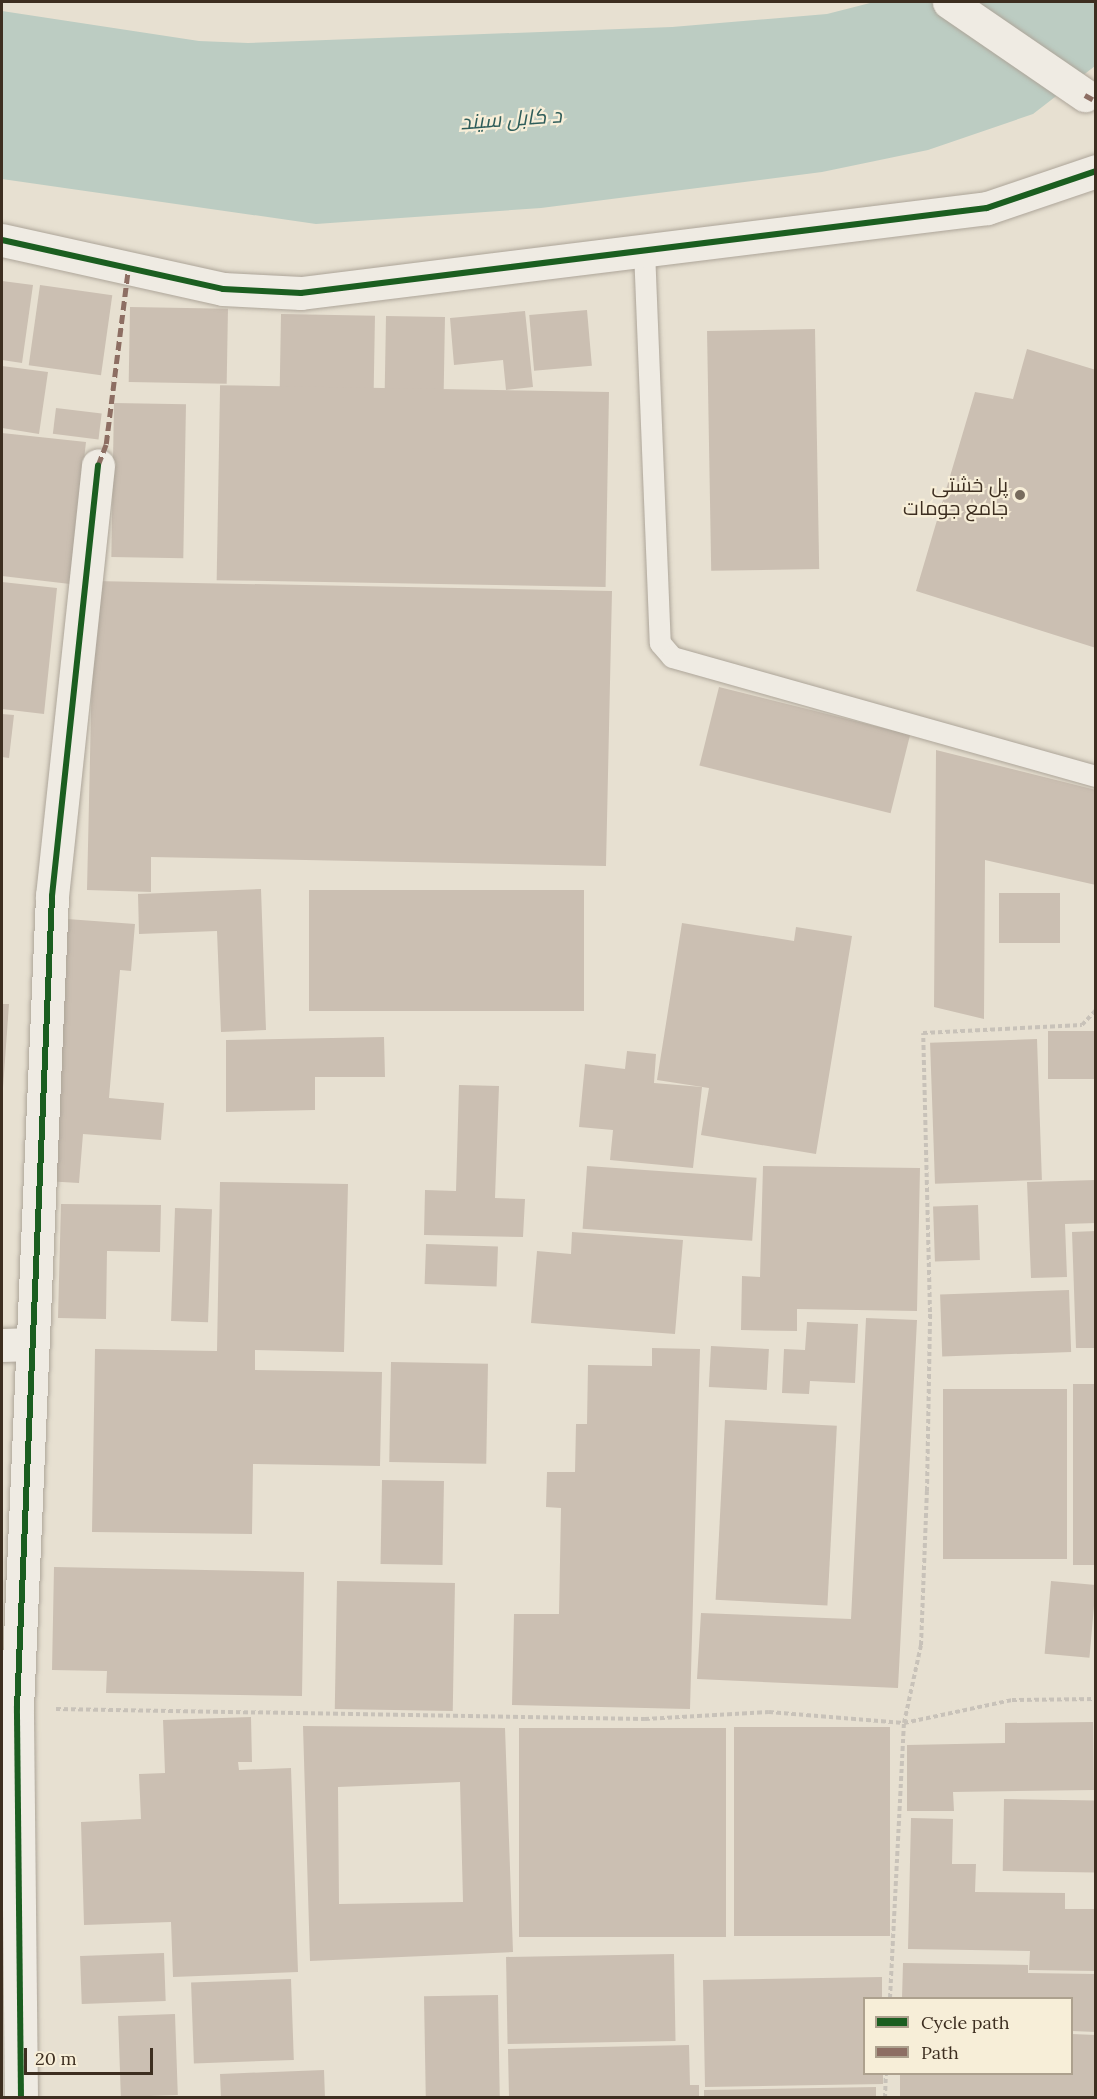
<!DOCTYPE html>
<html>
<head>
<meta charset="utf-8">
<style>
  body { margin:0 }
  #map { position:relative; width:1097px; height:2099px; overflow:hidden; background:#e7e0d1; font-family:Lora,Cairo,serif }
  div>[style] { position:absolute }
  .water>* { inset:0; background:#bcccc2 }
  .building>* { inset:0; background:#cbbfb2; transform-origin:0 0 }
  .path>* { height:4px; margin-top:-2px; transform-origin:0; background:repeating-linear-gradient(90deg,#c8c2b9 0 4.5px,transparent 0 7.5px) }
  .roads { filter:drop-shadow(0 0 2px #ada599) drop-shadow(0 0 2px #ada599) }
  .service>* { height:21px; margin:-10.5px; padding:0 10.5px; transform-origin:10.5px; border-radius:10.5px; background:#efebe3 }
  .minor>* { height:33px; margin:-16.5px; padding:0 16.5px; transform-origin:16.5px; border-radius:16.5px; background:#efebe3 }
  .tertiary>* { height:33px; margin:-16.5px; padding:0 16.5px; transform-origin:16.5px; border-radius:16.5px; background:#efebe3 }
  .quiet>* { height:4.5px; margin-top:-2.25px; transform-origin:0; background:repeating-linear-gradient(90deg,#8d6e63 0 9px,transparent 0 13.5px) }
  .cycleway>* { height:6px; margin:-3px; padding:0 3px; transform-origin:3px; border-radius:3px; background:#1b5e20 }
  .dots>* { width:16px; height:16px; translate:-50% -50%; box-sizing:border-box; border:3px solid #f7eed8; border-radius:50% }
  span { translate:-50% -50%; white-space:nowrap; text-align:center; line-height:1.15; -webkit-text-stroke:4.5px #f7eed8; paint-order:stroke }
  .poi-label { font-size:20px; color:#3d2e20 }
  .right { translate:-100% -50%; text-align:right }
  .water-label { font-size:21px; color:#2f5d5a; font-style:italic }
  .frame { position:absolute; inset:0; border:3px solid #3d2e20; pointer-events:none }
  .legend { position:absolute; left:863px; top:1997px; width:210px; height:78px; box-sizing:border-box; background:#f7eed8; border:2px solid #ada18e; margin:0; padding:8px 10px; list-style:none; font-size:18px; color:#3d2e20 }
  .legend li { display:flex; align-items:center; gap:12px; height:30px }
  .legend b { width:30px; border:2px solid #ada18e }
  .scale { position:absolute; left:24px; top:2048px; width:129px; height:27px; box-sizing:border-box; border:3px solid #3d2e20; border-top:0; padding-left:8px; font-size:18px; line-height:21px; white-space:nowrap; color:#3d2e20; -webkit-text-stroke:4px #f7eed8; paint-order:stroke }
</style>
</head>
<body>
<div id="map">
  <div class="water">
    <i style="clip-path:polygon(874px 2px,1095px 2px,1095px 66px,1033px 114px,928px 150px,822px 172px,541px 208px,316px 224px,2px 179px,2px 11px,199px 41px,248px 43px,672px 27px,827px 14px)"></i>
  </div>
  <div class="building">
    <i style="clip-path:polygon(2px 281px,33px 285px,22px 363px,2px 360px)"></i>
    <i style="left:40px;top:285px;width:73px;height:81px;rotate:8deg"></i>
    <i style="left:130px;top:307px;width:98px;height:75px;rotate:1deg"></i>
    <i style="left:587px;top:310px;width:56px;height:58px;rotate:85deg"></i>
    <i style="clip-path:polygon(525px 311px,533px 387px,506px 390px,503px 360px,454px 365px,450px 318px)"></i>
    <i style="left:281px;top:314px;width:94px;height:74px;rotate:1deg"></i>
    <i style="left:386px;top:316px;width:59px;height:73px;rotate:1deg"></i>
    <i style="left:815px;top:329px;width:240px;height:108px;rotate:89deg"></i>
    <i style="clip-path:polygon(1027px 349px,1096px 370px,1096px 648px,916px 591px,975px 392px,1013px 399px)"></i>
    <i style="clip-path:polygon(2px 366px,48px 372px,39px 434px,2px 428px)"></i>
    <i style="left:609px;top:392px;width:195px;height:389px;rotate:91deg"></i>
    <i style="left:114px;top:403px;width:72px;height:154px;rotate:1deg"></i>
    <i style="left:56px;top:408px;width:46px;height:26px;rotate:7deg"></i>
    <i style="clip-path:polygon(2px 433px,86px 442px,70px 584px,2px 576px)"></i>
    <i style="clip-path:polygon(94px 581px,612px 591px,606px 866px,151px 857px,151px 892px,87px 890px)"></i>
    <i style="clip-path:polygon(2px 582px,57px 588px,44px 714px,2px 709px)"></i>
    <i style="left:719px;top:687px;width:197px;height:81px;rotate:14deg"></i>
    <i style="clip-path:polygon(2px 714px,14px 715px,9px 758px,2px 757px)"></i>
    <i style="clip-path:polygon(936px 750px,1096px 790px,1096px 885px,985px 860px,984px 1019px,934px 1007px)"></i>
    <i style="clip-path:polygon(261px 889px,266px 1030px,221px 1032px,217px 931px,139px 934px,138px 894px)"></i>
    <i style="left:584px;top:890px;width:121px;height:275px;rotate:90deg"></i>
    <i style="left:1060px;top:893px;width:50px;height:61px;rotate:90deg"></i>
    <i style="clip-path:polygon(67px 919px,135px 924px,131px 971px,120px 970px,109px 1098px,164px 1103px,161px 1140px,83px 1134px,79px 1183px,45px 1181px)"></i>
    <i style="clip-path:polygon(682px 923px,794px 941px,796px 927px,852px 936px,816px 1154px,701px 1135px,709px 1088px,657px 1080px)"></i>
    <i style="clip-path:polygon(2px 1004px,9px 1004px,3px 1088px,2px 1088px)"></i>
    <i style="left:1096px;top:1031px;width:48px;height:48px;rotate:90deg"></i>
    <i style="clip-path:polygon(384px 1037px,385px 1077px,315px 1077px,315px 1110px,226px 1112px,226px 1040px)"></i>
    <i style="left:1037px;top:1039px;width:141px;height:107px;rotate:88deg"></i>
    <i style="clip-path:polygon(627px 1051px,656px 1054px,654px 1083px,702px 1087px,693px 1168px,610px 1160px,613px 1130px,579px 1127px,585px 1064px,625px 1069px)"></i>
    <i style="clip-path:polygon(459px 1085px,499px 1086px,495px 1198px,525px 1199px,523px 1237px,424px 1235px,425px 1190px,456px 1191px)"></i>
    <i style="left:587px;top:1166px;width:170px;height:63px;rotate:4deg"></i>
    <i style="clip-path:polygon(763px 1166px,920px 1168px,917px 1311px,797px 1309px,797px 1331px,741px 1330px,742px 1276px,760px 1277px)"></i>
    <i style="clip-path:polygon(1096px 1180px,1096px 1223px,1065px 1224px,1067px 1277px,1031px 1278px,1027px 1182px)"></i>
    <i style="clip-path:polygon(220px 1182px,348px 1184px,344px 1352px,255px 1350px,255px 1370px,382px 1372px,380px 1466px,253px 1464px,252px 1534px,92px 1532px,95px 1349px,217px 1351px)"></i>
    <i style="clip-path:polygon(61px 1204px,161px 1205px,160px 1252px,107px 1251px,106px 1319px,58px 1318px)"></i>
    <i style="left:978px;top:1205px;width:55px;height:45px;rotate:88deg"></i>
    <i style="left:175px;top:1208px;width:37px;height:113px;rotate:2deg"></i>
    <i style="clip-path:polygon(1096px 1231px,1096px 1348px,1076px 1348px,1072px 1232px)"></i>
    <i style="clip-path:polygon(572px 1232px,683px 1240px,675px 1334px,531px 1323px,537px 1251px,571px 1254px)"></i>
    <i style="left:426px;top:1244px;width:72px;height:40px;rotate:2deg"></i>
    <i style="left:1069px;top:1290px;width:62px;height:129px;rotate:88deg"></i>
    <i style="clip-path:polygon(866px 1318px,917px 1320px,898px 1688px,697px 1679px,701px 1613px,851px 1619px)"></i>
    <i style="clip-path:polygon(807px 1322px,858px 1324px,855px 1383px,810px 1381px,809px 1394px,782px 1393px,784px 1349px,805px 1350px)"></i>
    <i style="left:711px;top:1346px;width:58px;height:41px;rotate:3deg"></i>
    <i style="clip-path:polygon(652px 1348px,700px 1349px,690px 1709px,512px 1705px,514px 1614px,559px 1614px,561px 1508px,546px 1507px,547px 1472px,575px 1472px,576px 1424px,587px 1424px,588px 1365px,652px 1366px)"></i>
    <i style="left:391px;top:1362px;width:97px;height:100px;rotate:1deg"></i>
    <i style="left:1073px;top:1384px;width:23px;height:181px"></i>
    <i style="left:1067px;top:1389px;width:170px;height:124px;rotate:90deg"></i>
    <i style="left:725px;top:1420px;width:112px;height:180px;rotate:3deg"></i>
    <i style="left:382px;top:1480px;width:62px;height:84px;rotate:1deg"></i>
    <i style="clip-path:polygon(54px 1567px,304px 1572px,302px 1696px,106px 1693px,107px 1671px,52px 1670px)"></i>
    <i style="left:337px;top:1581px;width:118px;height:128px;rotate:1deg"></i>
    <i style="left:1051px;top:1581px;width:45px;height:73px;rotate:5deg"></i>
    <i style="clip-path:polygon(251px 1717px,252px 1762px,238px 1762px,239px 1770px,291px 1768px,298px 1972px,173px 1977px,171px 1922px,84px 1925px,81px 1822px,141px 1819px,139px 1774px,165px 1773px,163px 1720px)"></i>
    <i style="clip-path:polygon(1093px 1722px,1094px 1790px,953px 1792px,954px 1811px,907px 1811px,907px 1745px,1005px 1743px,1005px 1723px)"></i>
    <i style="clip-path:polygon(evenodd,303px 1726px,505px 1728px,513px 1952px,310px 1961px,303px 1726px,460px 1782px,463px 1902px,339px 1904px,338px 1787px,460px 1782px)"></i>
    <i style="left:734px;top:1727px;width:156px;height:209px"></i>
    <i style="left:519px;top:1728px;width:207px;height:209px"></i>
    <i style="left:1004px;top:1799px;width:92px;height:72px;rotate:1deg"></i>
    <i style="clip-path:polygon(911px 1818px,953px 1819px,952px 1864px,976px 1864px,975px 1892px,1065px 1893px,1065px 1909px,1096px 1909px,1096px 1971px,1029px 1970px,1030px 1951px,908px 1949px)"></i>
    <i style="left:164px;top:1953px;width:48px;height:84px;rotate:88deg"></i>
    <i style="left:674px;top:1954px;width:87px;height:168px;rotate:89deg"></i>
    <i style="clip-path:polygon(903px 1963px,1028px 1965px,1028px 1973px,1096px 1974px,1096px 2032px,1072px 2031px,1072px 1998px,902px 1998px)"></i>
    <i style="clip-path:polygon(882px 1977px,882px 1998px,864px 1998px,864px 2074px,883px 2074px,883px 2084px,705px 2087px,703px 1980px)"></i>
    <i style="left:291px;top:1979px;width:81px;height:100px;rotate:88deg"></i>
    <i style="left:498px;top:1995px;width:103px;height:74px;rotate:89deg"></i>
    <i style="left:175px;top:2014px;width:81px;height:57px;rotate:88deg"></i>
    <i style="clip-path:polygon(1072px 2034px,1096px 2035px,1096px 2098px,900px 2098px,900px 2074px,1072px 2074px)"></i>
    <i style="clip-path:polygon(689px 2045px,690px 2085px,699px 2085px,699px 2098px,509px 2098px,508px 2049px)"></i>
    <i style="clip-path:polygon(324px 2070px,325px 2098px,221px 2098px,220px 2074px)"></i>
    <i style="clip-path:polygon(876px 2087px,876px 2098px,704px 2098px,704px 2090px)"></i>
  </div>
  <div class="path">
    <i style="left:56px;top:1709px;width:589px;rotate:0.97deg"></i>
    <i style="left:645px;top:1719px;width:124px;rotate:-3.2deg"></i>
    <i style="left:769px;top:1712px;width:135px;rotate:4.7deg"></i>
    <i style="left:904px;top:1723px;width:110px;rotate:-12deg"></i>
    <i style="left:1012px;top:1700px;width:84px;rotate:-0.7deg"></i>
    <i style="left:890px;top:1998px;width:275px;rotate:-87.1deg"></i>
    <i style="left:904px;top:1723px;width:80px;rotate:-77.7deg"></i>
    <i style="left:921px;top:1645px;width:154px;rotate:-87.8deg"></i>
    <i style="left:927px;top:1491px;width:179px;rotate:-89deg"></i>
    <i style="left:930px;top:1312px;width:279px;rotate:-91.4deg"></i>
    <i style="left:923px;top:1033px;width:159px;rotate:-2.9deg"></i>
    <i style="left:1082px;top:1025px;width:21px;rotate:-47deg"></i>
    <i style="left:885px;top:2098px;width:24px;rotate:-88deg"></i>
  </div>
  <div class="roads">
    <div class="service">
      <i style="left:644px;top:250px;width:393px;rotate:87.7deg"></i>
      <i style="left:660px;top:643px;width:18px;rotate:49deg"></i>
      <i style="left:672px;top:657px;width:440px;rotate:15.7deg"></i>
    </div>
    <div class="minor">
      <i style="left:2px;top:240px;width:226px;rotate:12.5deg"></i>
      <i style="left:223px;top:289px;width:78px;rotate:2.9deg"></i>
      <i style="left:301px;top:293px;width:691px;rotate:-7.06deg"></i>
      <i style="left:987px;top:208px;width:115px;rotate:-18.7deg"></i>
      <i style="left:2px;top:1345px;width:29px;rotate:-2deg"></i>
      <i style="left:21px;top:2098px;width:390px;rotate:-90.6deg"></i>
      <i style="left:17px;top:1708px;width:813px;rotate:-87.53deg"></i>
      <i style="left:52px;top:896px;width:433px;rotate:-83.9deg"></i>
    </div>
    <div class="tertiary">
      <i style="left:949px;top:2px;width:165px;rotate:34.4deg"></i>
    </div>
  </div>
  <div class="quiet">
    <i style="left:1085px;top:95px;width:13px;rotate:29deg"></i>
    <i style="left:98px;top:465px;width:22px;rotate:-69deg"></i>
    <i style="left:106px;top:444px;width:176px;rotate:-82.8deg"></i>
  </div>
  <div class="cycleway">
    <i style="left:2px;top:240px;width:226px;rotate:12.5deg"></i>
    <i style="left:223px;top:289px;width:78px;rotate:2.9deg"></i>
    <i style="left:301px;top:293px;width:691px;rotate:-7.06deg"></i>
    <i style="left:987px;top:208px;width:115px;rotate:-18.7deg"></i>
    <i style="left:21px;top:2098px;width:390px;rotate:-90.6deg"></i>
    <i style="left:17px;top:1708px;width:813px;rotate:-87.53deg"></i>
    <i style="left:52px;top:896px;width:433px;rotate:-83.9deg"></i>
  </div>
  <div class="dots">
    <i style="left:1020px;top:495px;background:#786c5e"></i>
  </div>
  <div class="poi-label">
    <span class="right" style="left:1008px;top:496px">پل خشتی<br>جامع جومات</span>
  </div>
  <div class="water-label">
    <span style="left:511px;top:119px;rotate:-4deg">د کابل سيند</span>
  </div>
  <div class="frame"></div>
  <ul class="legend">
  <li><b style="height:8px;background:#1b5e20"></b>Cycle path</li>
  <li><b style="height:8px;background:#8d6e63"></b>Path</li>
  </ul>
  <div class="scale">20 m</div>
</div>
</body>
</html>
